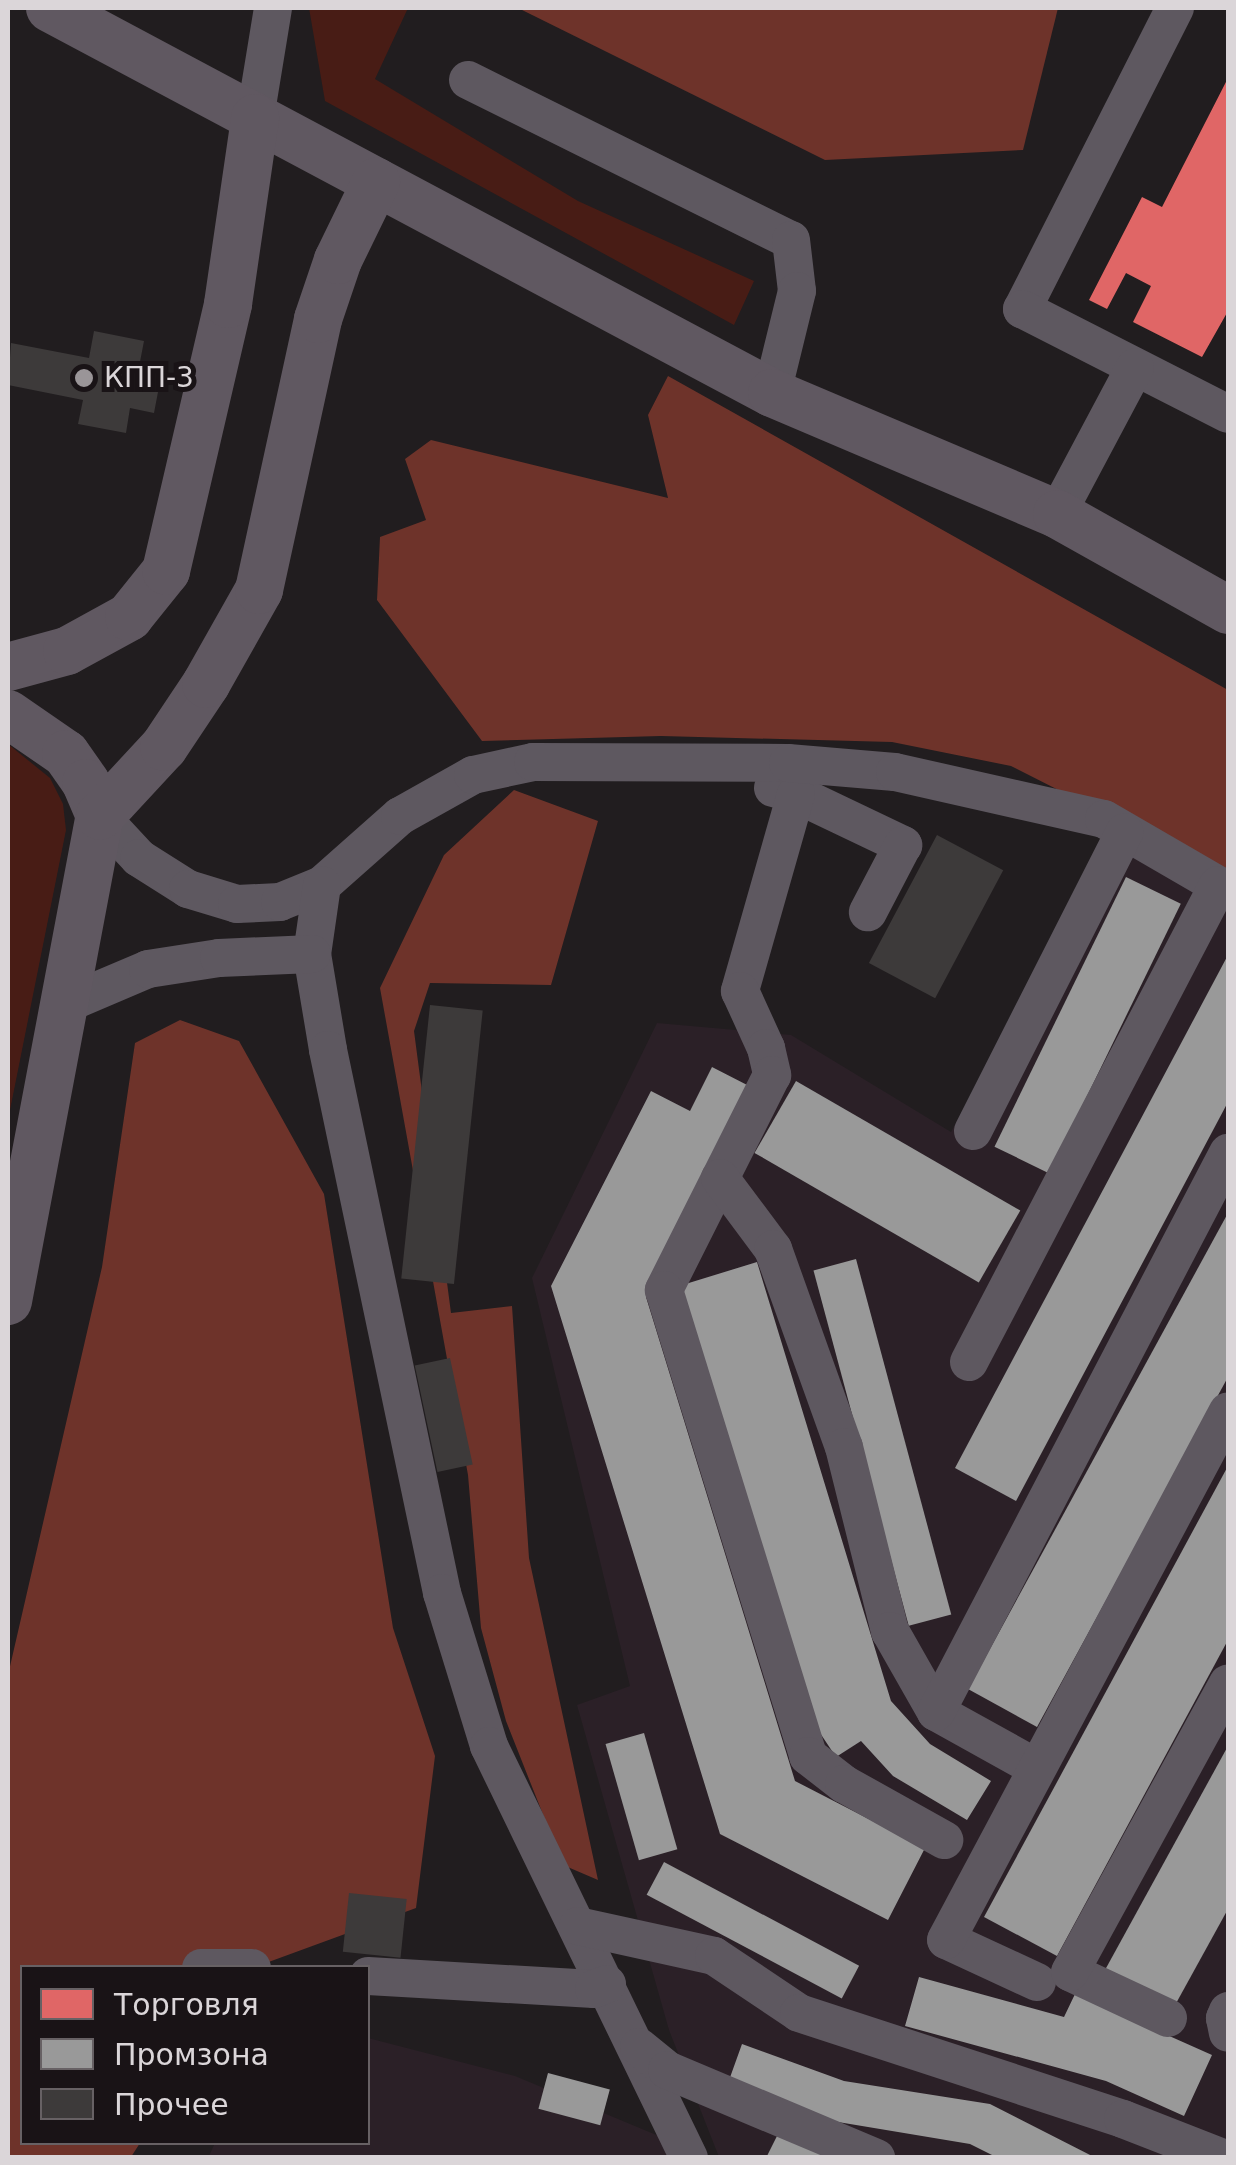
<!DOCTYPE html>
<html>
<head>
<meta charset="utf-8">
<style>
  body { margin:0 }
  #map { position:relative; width:1236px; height:2165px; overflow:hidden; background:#211d1f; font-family:"DejaVu Sans",sans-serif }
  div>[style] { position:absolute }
  .built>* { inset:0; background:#2b2027 }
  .green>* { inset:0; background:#481c15 }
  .forest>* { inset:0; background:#6e332a }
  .shops>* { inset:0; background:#e06666 }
  .industry>* { inset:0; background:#999; transform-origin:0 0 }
  .building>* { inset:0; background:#3d3a3a; transform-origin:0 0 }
  .minor>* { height:38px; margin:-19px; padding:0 19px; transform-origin:19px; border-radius:19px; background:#5e5860 }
  .major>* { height:48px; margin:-24px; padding:0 24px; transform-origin:24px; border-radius:24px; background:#605861 }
  .dots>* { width:28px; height:28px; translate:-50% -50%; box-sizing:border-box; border:5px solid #191316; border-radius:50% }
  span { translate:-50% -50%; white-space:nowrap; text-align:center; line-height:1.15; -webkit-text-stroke:10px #191316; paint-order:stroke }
  .poi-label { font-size:28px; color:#dbd6d9 }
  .left { translate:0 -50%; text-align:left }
  .frame { position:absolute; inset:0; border:10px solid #dbd6d9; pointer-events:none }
  .legend { position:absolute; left:20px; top:1965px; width:350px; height:180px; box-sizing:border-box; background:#191316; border:2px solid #676164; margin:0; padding:12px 18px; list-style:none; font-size:30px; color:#dbd6d9 }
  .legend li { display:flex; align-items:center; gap:20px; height:50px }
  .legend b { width:50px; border:2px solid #676164 }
</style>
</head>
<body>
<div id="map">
  <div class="built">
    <i style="clip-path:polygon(1109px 836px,1228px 901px,1228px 2157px,719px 2157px,669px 2030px,577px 1705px,630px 1686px,532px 1278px,657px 1023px,791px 1035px,951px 1132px)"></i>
    <i style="clip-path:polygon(368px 2038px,515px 2076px,666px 2139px,672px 2158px,208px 2158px,215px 2143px,368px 2142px)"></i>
  </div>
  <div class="green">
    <i style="clip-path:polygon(309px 8px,408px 8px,375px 79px,578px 201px,754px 281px,734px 325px,325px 101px)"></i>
    <i style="clip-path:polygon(8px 744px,50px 778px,63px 804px,66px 830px,8px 1120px)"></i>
  </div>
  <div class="forest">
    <i style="clip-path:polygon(518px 8px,1058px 8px,1023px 150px,825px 160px)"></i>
    <i style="clip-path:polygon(668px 376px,1228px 690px,1228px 876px,1011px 766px,892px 742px,661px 736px,482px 741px,377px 600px,380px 537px,426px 520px,405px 459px,431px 440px,668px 498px,648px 415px)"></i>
    <i style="clip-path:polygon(514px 790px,598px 821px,551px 985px,430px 983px,414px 1031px,451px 1313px,512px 1306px,529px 1558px,598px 1880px,563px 1865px,506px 1721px,481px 1628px,468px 1475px,380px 988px,444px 855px)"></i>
    <i style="clip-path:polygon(180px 1020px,239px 1041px,324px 1194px,393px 1628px,435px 1756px,416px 1908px,255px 1967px,22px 1968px,22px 2142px,140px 2143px,131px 2157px,8px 2158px,8px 1675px,102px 1267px,135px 1043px)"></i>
  </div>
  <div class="shops">
    <i style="clip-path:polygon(1228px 78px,1228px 311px,1202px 357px,1133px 322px,1151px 286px,1126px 273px,1107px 309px,1089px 300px,1142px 197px,1162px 207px)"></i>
  </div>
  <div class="industry">
    <i style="left:1126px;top:877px;width:61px;height:300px;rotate:26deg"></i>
    <i style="clip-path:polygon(1228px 955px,1228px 1102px,1016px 1501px,955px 1468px)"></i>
    <i style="clip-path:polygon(712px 1067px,753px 1088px,646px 1297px,795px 1781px,925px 1848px,888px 1920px,720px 1834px,551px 1286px,651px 1091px,690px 1111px)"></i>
    <i style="left:796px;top:1081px;width:259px;height:83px;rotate:30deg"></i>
    <i style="clip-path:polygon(1228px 1213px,1228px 1377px,1037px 1727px,968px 1689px)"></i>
    <i style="left:856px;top:1259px;width:368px;height:44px;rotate:75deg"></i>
    <i style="clip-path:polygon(757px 1262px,891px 1701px,930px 1744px,991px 1781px,967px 1820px,893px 1776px,861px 1741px,836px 1757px,814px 1724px,679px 1286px)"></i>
    <i style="clip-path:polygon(1228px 1466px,1228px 1640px,1057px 1956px,984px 1917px)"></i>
    <i style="left:644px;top:1733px;width:121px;height:40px;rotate:74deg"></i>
    <i style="clip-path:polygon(1228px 1746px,1228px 1909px,1174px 2007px,1105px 1970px)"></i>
    <i style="left:664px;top:1862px;width:221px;height:37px;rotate:28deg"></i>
    <i style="clip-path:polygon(919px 1977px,1064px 2017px,1075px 1994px,1212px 2055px,1184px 2116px,1106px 2081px,905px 2026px)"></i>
    <i style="clip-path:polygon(742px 2044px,844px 2081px,990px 2104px,1096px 2158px,998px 2158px,970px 2144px,832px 2121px,728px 2083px)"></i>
    <i style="left:548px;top:2073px;width:64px;height:37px;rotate:15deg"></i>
    <i style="clip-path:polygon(779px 2132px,831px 2158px,766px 2158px)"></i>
  </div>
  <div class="building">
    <i style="clip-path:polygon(94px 331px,144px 341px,139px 367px,162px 371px,154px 413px,130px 408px,126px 433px,78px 424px,83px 400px,8px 385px,11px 343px,89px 358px)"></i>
    <i style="left:937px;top:835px;width:75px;height:145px;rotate:28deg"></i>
    <i style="left:430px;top:1005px;width:53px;height:275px;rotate:6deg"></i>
    <i style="left:450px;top:1358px;width:109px;height:36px;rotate:78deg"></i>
    <i style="left:349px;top:1893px;width:58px;height:59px;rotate:6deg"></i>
  </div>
  <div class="minor">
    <i style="left:1175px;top:8px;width:338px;rotate:116.9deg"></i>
    <i style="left:1022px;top:309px;width:231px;rotate:27deg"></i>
    <i style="left:468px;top:80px;width:360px;rotate:26.4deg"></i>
    <i style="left:791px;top:240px;width:51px;rotate:83.3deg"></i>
    <i style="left:797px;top:291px;width:105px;rotate:103.8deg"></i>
    <i style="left:255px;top:118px;width:111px;rotate:-80.7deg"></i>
    <i style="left:1057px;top:514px;width:166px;rotate:-62deg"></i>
    <i style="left:773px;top:788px;width:24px;rotate:15deg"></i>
    <i style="left:796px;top:794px;width:119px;rotate:25.5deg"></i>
    <i style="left:903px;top:845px;width:76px;rotate:117.6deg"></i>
    <i style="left:796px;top:794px;width:205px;rotate:105.9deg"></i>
    <i style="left:740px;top:991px;width:63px;rotate:65.5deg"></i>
    <i style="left:766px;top:1048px;width:28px;rotate:77deg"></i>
    <i style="left:772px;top:1075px;width:241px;rotate:116.7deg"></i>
    <i style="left:664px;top:1290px;width:488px;rotate:72.8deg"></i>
    <i style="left:808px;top:1756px;width:46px;rotate:37.9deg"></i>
    <i style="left:844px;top:1784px;width:115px;rotate:29.2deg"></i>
    <i style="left:100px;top:816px;width:57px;rotate:47.1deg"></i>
    <i style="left:139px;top:858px;width:58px;rotate:32.3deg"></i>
    <i style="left:188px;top:889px;width:51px;rotate:17deg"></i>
    <i style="left:237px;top:904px;width:43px;rotate:-2.7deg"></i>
    <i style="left:280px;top:902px;width:45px;rotate:-22deg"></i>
    <i style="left:322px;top:885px;width:104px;rotate:-41.5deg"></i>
    <i style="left:400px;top:816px;width:84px;rotate:-29.3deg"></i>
    <i style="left:473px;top:775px;width:61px;rotate:-12.2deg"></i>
    <i style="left:533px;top:762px;width:255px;rotate:0.2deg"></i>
    <i style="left:788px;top:763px;width:107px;rotate:4.8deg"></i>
    <i style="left:895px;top:772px;width:214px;rotate:12.7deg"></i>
    <i style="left:1104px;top:819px;width:143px;rotate:30.1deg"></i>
    <i style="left:322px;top:885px;width:70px;rotate:98.2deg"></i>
    <i style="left:312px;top:954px;width:97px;rotate:80.5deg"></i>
    <i style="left:328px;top:1050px;width:555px;rotate:78.14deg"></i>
    <i style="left:442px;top:1593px;width:160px;rotate:72.9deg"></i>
    <i style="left:489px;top:1746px;width:458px;rotate:64.1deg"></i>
    <i style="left:61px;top:1006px;width:95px;rotate:-23deg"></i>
    <i style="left:148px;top:969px;width:72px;rotate:-8.8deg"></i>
    <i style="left:219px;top:958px;width:93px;rotate:-2.5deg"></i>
    <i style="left:973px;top:1131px;width:335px;rotate:-63.1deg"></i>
    <i style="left:720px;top:1178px;width:89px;rotate:53.3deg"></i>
    <i style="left:773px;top:1249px;width:210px;rotate:70.3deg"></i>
    <i style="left:844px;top:1447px;width:190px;rotate:76deg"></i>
    <i style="left:890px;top:1631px;width:93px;rotate:60.4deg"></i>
    <i style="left:969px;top:1362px;width:538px;rotate:-62.43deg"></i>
    <i style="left:1037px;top:1768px;width:115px;rotate:-151deg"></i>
    <i style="left:936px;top:1712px;width:631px;rotate:-62.42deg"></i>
    <i style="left:578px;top:1926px;width:139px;rotate:12.4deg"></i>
    <i style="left:714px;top:1956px;width:102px;rotate:33.8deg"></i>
    <i style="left:799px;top:2013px;width:341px;rotate:18.1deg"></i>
    <i style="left:1123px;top:2119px;width:107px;rotate:21.3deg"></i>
    <i style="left:201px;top:1968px;width:51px"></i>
    <i style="left:368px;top:1976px;width:226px;rotate:3.3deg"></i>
    <i style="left:594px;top:1989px;width:14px;rotate:-21deg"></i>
    <i style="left:1037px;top:1982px;width:100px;rotate:-155.2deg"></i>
    <i style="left:946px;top:1940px;width:599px;rotate:-61.94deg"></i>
    <i style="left:1228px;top:2011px;width:8px;rotate:113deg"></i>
    <i style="left:1225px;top:2018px;width:15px;rotate:79deg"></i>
    <i style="left:1168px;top:2018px;width:108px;rotate:-154.9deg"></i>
    <i style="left:1070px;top:1972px;width:329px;rotate:-61.3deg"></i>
    <i style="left:639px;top:2047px;width:36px;rotate:39deg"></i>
    <i style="left:667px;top:2070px;width:227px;rotate:22.8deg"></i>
  </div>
  <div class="major">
    <i style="left:50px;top:8px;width:818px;rotate:28.07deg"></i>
    <i style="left:772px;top:393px;width:310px;rotate:23deg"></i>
    <i style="left:1057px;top:514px;width:196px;rotate:29.3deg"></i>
    <i style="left:8px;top:667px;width:61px;rotate:-15.2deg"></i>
    <i style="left:67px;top:651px;width:71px;rotate:-28.7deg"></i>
    <i style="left:129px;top:617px;width:59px;rotate:-51.2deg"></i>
    <i style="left:166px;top:571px;width:274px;rotate:-76.9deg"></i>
    <i style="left:228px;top:304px;width:188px;rotate:-81.7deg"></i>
    <i style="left:8px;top:714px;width:70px;rotate:34.6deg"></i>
    <i style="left:66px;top:754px;width:35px;rotate:55deg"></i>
    <i style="left:86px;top:783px;width:36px;rotate:67deg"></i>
    <i style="left:8px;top:1301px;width:494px;rotate:-79.3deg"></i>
    <i style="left:100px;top:816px;width:94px;rotate:-47.2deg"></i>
    <i style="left:164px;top:747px;width:76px;rotate:-56.3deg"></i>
    <i style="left:206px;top:684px;width:108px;rotate:-60.6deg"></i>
    <i style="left:259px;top:590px;width:277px;rotate:-77.7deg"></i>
    <i style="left:318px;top:319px;width:62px;rotate:-71.3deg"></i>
    <i style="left:338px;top:260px;width:87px;rotate:-64deg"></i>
  </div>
  <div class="dots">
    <i style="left:84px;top:378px;background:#9a9598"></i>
  </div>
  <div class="poi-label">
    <span class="left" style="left:104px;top:378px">КПП-3</span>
  </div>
  <div class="frame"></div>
  <ul class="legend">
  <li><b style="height:28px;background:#e06666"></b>Торговля</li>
  <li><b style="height:28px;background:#999"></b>Промзона</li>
  <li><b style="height:28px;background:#3d3a3a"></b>Прочее</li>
  </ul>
</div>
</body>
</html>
